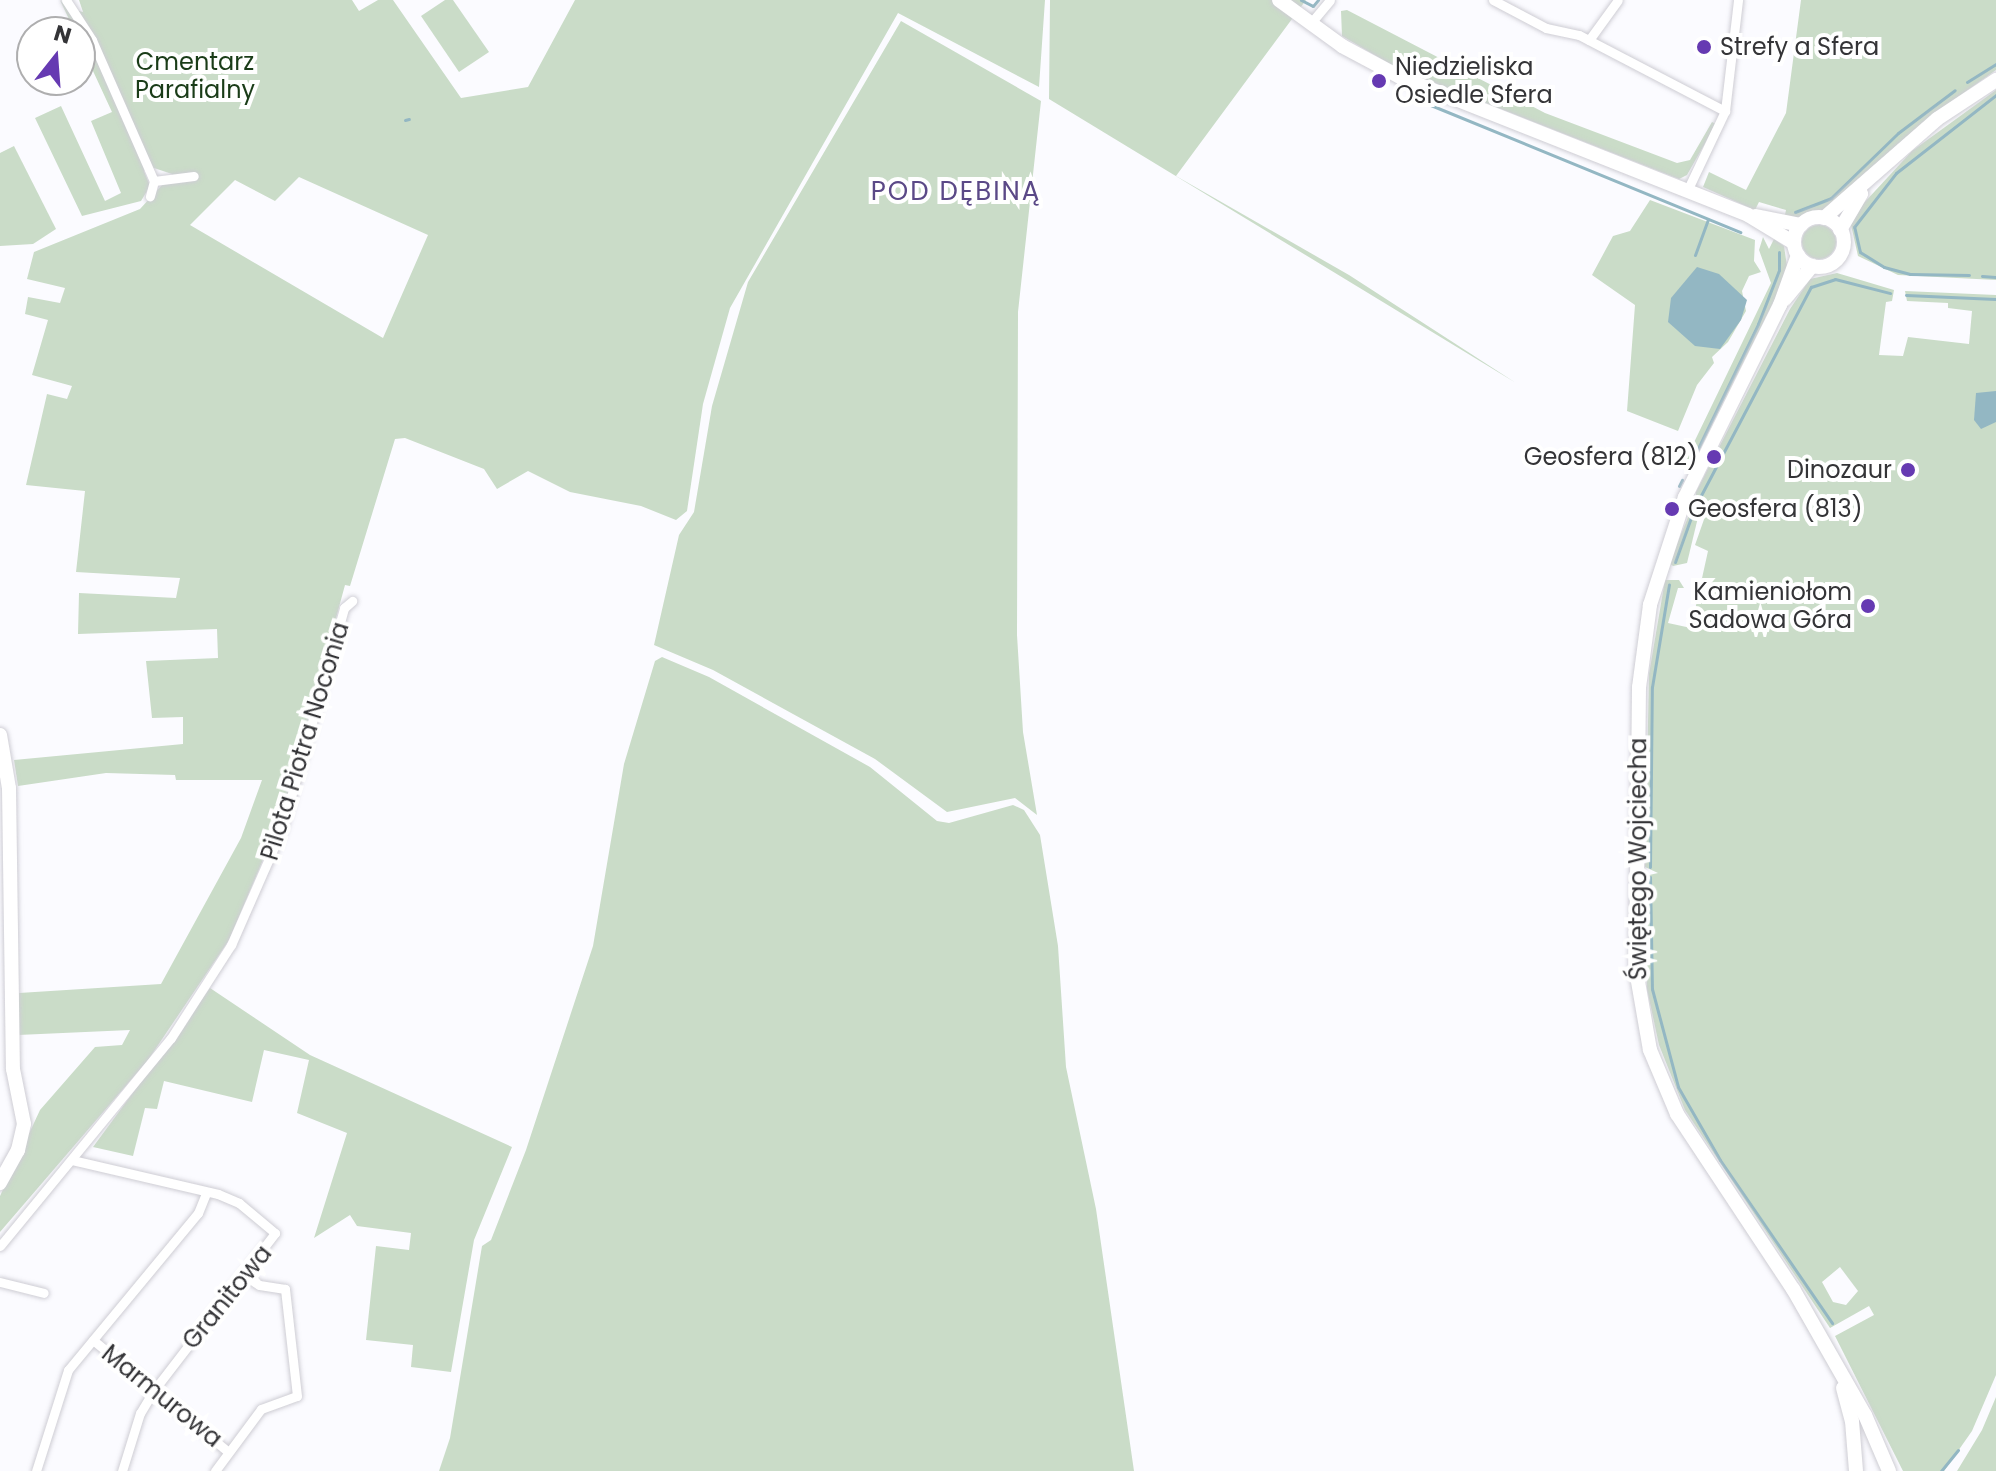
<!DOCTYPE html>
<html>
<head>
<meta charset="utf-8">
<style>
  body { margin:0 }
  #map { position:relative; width:1996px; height:1471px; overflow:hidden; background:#fbfbff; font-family:Poppins,sans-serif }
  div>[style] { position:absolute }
  .green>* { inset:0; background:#cadcc8 }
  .round { border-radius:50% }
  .water>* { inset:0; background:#93b7c3 }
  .stream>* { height:3px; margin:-1.5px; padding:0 1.5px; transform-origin:1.5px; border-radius:1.5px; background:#93b7c3 }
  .roads { filter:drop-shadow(0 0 2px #cecdd4) drop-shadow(0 0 2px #cecdd4) }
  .street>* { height:9px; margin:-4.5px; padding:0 4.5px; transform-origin:4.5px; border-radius:4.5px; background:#fff }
  .secondary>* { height:14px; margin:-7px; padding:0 7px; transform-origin:7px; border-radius:7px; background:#fff }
  .secondary>.ring { margin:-7px; padding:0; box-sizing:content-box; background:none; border:14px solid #fff; border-radius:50% }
  .dots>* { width:22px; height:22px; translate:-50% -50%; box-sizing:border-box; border:4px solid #fff; border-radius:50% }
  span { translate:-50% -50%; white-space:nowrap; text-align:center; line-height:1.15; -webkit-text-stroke:8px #fff; paint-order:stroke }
  .poi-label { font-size:24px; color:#343437 }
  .left { translate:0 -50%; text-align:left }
  .right { translate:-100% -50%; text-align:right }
  .park-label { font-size:24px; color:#1a3c18 }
  .street-label { font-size:24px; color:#343437 }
  .neighbourhood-label { font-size:26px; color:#5b4987; letter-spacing:2px }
  .north { position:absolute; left:16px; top:16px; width:80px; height:80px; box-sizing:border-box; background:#fff; border:2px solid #aeaeaf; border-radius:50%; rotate:17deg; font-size:22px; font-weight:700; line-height:32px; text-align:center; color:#343437 }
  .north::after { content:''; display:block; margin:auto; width:28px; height:36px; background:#663ab2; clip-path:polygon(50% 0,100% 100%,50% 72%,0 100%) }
</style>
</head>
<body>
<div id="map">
  <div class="green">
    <i style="clip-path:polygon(evenodd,60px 0,67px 8px,83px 12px,79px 0,352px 0,359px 11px,378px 0,393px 0,461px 98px,528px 87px,575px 0,1045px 0,1039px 87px,898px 13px,730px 308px,703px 404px,687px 511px,676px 520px,641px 506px,570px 492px,528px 471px,497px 489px,484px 469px,405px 438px,395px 439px,350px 586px,345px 585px,284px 810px,229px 940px,148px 1060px,0 1232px,0 1196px,40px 1110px,95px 1047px,122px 1045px,130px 1030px,18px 1035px,19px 993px,161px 984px,241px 838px,262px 780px,176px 780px,175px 775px,106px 773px,18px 786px,14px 760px,183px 744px,183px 717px,152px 718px,146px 661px,218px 658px,217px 629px,78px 634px,79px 593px,176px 598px,180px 578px,76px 572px,85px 491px,26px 485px,47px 394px,67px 399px,72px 386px,32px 375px,48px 320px,25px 314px,28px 297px,60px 303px,65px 288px,27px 279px,34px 252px,140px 209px,172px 174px,151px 167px,144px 171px,150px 186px,141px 201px,82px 216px,35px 118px,61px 106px,105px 201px,121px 193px,91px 121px,112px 112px,80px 43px,80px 32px,75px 32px,60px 0,299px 177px,428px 235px,383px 338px,190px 225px,235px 180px,275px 201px,299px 177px)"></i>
    <i style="clip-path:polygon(445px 0,453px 0,489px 52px,459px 72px,421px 16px)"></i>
    <i style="clip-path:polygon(1050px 0,1306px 0,1176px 176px,1349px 275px,1516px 383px,1049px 99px)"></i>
    <i style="clip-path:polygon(1801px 0,1996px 0,1996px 70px,1938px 111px,1822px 214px,1797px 220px,1784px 219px,1786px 210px,1759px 202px,1755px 210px,1703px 187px,1709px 172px,1746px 190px,1786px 113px)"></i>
    <i style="clip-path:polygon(1347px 10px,1545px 113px,1677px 163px,1690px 160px,1712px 122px,1716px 124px,1687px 175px,1679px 179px,1397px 68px,1342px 36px,1341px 11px)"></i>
    <i style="clip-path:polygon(901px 21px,1041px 101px,1018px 312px,1017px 635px,1023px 732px,1037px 815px,1015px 798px,947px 812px,875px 759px,713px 670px,654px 645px,679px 535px,694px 512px,712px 406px,748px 282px)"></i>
    <i style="clip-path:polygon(1996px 90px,1996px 280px,1898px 275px,1858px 256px,1851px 225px,1863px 204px,1912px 151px)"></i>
    <i style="clip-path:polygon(14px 146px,56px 229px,33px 244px,0 246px,0 153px)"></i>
    <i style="clip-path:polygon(1650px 200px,1755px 240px,1754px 261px,1761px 272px,1749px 276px,1742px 291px,1746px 311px,1728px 342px,1712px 357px,1714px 363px,1697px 385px,1678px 431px,1627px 411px,1635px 305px,1592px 275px,1613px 236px,1630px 231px)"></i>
    <i class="round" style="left:1802px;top:225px;width:34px;height:34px"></i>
    <i style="clip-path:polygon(1763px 237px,1769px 249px,1774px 239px,1784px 246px,1788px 273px,1689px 470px,1684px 463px,1771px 283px,1759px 250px)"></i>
    <i style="clip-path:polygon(evenodd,1837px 273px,1894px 290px,1892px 301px,1886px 302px,1879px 355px,1903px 356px,1908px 337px,1969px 344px,1972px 311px,1948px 308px,1948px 303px,1907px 301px,1905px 291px,1996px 295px,1996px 1375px,1972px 1431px,1944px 1471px,1903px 1471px,1835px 1336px,1874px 1315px,1869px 1306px,1830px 1328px,1685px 1110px,1659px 1045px,1647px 989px,1645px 876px,1658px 873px,1645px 867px,1649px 674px,1665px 580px,1679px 580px,1684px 588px,1678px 588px,1668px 623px,1691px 628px,1708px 551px,1695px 545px,1708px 508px,1696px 499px,1696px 492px,1790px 309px,1810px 279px,1837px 273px,1840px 1267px,1858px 1291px,1846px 1305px,1833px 1302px,1822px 1282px,1840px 1267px)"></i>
    <i style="clip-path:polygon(1694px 503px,1700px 509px,1687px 563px,1673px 566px,1669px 563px)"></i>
    <i style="clip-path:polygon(662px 657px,709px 677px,870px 767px,937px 821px,949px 823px,1013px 805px,1024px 810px,1040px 835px,1058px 946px,1066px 1067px,1096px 1209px,1134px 1471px,439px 1471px,450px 1438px,482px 1246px,491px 1240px,526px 1150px,593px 946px,624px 764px,655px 661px)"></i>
    <i style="clip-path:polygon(210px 988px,310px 1055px,512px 1147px,474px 1240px,451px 1372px,411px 1367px,413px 1345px,366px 1340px,376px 1246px,409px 1250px,411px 1233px,357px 1226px,350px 1215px,314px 1238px,347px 1133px,297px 1113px,309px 1060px,264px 1050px,252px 1102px,164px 1081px,157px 1109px,145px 1108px,133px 1156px,93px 1147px)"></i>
    <i style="clip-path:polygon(1996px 1397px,1996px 1471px,1957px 1471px,1982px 1430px)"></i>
  </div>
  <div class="water">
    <i style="clip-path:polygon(1697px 267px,1719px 274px,1747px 300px,1741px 320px,1720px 349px,1695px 346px,1668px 322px,1671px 298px)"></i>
    <i style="clip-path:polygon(1996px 391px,1996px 422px,1981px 429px,1974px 420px,1976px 393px)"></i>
  </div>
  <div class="stream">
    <i style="left:1301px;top:0;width:13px;rotate:27deg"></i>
    <i style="left:1313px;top:6px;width:8px;rotate:-50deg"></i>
    <i style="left:1967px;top:82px;width:34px;rotate:-32deg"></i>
    <i style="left:1411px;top:97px;width:356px;rotate:22.3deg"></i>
    <i style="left:405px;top:120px;width:4px;rotate:-14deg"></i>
    <i style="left:1795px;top:212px;width:39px;rotate:-21deg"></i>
    <i style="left:1831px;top:198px;width:93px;rotate:-44.1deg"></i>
    <i style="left:1898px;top:133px;width:71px;rotate:-37deg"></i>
    <i style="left:1695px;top:255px;width:38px;rotate:-70deg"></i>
    <i style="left:1969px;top:275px;width:59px;rotate:-179deg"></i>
    <i style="left:1910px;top:274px;width:27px;rotate:-165deg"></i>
    <i style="left:1884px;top:267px;width:28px;rotate:-148deg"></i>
    <i style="left:1860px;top:252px;width:26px;rotate:-103deg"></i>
    <i style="left:1854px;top:227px;width:68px;rotate:-52.1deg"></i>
    <i style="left:1896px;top:173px;width:127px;rotate:-38deg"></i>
    <i style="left:1982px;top:276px;width:14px;rotate:4deg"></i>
    <i style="left:1906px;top:295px;width:90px;rotate:2.5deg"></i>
    <i style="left:1689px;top:467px;width:159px;rotate:-64.2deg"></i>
    <i style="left:1758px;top:324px;width:58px;rotate:-68.7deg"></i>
    <i style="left:1779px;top:270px;width:18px;rotate:-90deg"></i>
    <i style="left:1679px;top:486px;width:7px;rotate:-63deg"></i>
    <i style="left:1699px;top:499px;width:240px;rotate:-62.2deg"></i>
    <i style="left:1811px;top:287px;width:25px;rotate:-18deg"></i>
    <i style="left:1835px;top:279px;width:57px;rotate:14.3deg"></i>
    <i style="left:1675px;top:562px;width:59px;rotate:-70.3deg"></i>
    <i style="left:1650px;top:867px;width:180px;rotate:-89.4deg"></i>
    <i style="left:1652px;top:687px;width:104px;rotate:-80.6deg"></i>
    <i style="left:1650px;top:877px;width:112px;rotate:89deg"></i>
    <i style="left:1652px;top:989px;width:101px;rotate:75.1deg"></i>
    <i style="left:1678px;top:1087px;width:84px;rotate:60.1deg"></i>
    <i style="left:1720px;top:1160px;width:198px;rotate:55.5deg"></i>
    <i style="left:1941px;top:1471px;width:27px;rotate:-51deg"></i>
  </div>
  <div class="roads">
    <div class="street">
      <i style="left:66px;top:0;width:48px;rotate:57deg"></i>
      <i style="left:92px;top:40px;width:154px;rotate:66.3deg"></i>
      <i style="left:154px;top:181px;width:16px;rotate:105deg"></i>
      <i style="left:1493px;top:0;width:60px;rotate:27.8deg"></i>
      <i style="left:1546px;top:28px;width:34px;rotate:12deg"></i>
      <i style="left:1579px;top:35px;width:165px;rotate:27.5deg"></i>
      <i style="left:1310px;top:24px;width:31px;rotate:-50deg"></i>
      <i style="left:1589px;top:40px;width:49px;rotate:-54.1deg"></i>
      <i style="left:154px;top:181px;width:40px;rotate:-7.1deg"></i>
      <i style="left:1687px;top:191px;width:89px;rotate:-64.6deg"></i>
      <i style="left:1725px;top:111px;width:112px;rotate:-83.3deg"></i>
      <i style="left:72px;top:1160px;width:150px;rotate:13.1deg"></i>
      <i style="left:218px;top:1194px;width:23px;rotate:23deg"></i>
      <i style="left:239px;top:1203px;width:47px;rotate:39.8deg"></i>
      <i style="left:275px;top:1233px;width:198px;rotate:127.6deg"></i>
      <i style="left:154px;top:1390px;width:27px;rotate:121deg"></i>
      <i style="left:140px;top:1413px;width:61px;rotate:107.2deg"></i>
      <i style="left:0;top:1246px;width:269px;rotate:-50.6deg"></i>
      <i style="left:171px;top:1038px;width:111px;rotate:-57.2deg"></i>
      <i style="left:231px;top:945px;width:127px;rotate:-66.3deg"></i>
      <i style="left:282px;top:829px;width:230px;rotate:-74.3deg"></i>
      <i style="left:344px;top:608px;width:11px;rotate:-41deg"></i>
      <i style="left:0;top:1282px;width:45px;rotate:14deg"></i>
      <i style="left:93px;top:1340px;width:173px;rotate:39.6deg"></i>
      <i style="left:36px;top:1471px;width:106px;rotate:-72.4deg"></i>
      <i style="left:68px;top:1370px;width:204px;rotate:-50.4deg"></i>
      <i style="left:198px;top:1213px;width:22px;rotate:-68deg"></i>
      <i style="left:215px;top:1471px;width:77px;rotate:-53.4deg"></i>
      <i style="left:261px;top:1409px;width:38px;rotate:-20deg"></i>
      <i style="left:297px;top:1396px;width:108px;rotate:-96.4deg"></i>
      <i style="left:285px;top:1289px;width:26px;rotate:-171deg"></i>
      <i style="left:259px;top:1285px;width:18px;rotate:-146deg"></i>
    </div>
    <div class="secondary">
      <i style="left:1279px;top:0;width:78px;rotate:36.1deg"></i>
      <i style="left:1342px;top:46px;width:66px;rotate:28.1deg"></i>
      <i style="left:1400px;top:77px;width:374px;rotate:21.6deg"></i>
      <i style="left:1748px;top:215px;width:54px;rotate:31.3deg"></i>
      <i style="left:1756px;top:216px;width:46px;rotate:11.3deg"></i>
      <i class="ring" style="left:1794px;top:217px;width:36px;height:36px"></i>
      <i style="left:1824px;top:218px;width:150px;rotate:-41.2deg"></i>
      <i style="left:1937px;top:119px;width:71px;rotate:-33.5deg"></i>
      <i style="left:1840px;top:230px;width:42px;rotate:-59.7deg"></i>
      <i style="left:1798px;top:255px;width:53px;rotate:109.8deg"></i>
      <i style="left:1780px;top:305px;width:214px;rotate:116.3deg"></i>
      <i style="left:1685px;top:497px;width:114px;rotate:108deg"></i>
      <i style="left:1650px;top:605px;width:83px;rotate:97.6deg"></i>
      <i style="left:1639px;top:687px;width:283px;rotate:90.6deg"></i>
      <i style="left:1636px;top:970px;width:81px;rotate:80.1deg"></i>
      <i style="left:1650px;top:1050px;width:69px;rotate:67.1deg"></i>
      <i style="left:1677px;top:1114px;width:210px;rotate:56.5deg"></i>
      <i style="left:1793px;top:1289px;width:145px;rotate:60.3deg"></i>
      <i style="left:1865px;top:1415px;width:61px;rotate:66.8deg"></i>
      <i style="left:1785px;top:299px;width:43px;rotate:-50.7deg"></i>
      <i style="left:0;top:735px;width:54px;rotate:80.4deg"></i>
      <i style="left:9px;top:788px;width:281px;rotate:89.2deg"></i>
      <i style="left:13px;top:1069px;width:56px;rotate:78.7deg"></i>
      <i style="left:24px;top:1124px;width:27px;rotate:103deg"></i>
      <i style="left:18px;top:1150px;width:38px;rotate:119deg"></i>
      <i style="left:1843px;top:1388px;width:34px;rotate:75deg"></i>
      <i style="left:1852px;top:1421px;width:50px;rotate:85.4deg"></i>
    </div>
  </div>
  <div class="dots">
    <i style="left:1704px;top:47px;background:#663ab2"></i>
    <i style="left:1379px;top:81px;background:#663ab2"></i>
    <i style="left:1714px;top:457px;background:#663ab2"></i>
    <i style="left:1908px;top:470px;background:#663ab2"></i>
    <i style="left:1672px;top:509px;background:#663ab2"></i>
    <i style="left:1868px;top:606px;background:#663ab2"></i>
  </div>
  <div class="poi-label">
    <span class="left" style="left:1720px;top:47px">Strefy a Sfera</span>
    <span class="left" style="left:1395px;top:81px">Niedzieliska<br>Osiedle Sfera</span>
    <span class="right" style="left:1698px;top:457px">Geosfera (812)</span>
    <span class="right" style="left:1892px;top:470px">Dinozaur</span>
    <span class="left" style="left:1688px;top:509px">Geosfera (813)</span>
    <span class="right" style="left:1852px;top:606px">Kamieniołom<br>Sadowa Góra</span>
  </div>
  <div class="park-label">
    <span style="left:195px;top:76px">Cmentarz<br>Parafialny</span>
  </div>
  <div class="street-label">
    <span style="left:305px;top:741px;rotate:-73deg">Pilota Piotra Noconia</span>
    <span style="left:1638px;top:859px;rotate:-90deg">Świętego Wojciecha</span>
    <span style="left:227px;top:1297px;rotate:-51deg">Granitowa</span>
    <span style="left:162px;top:1396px;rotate:39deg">Marmurowa</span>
  </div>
  <div class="neighbourhood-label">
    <span style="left:956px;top:192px">POD DĘBINĄ</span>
  </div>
  <div class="north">N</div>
</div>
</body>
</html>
